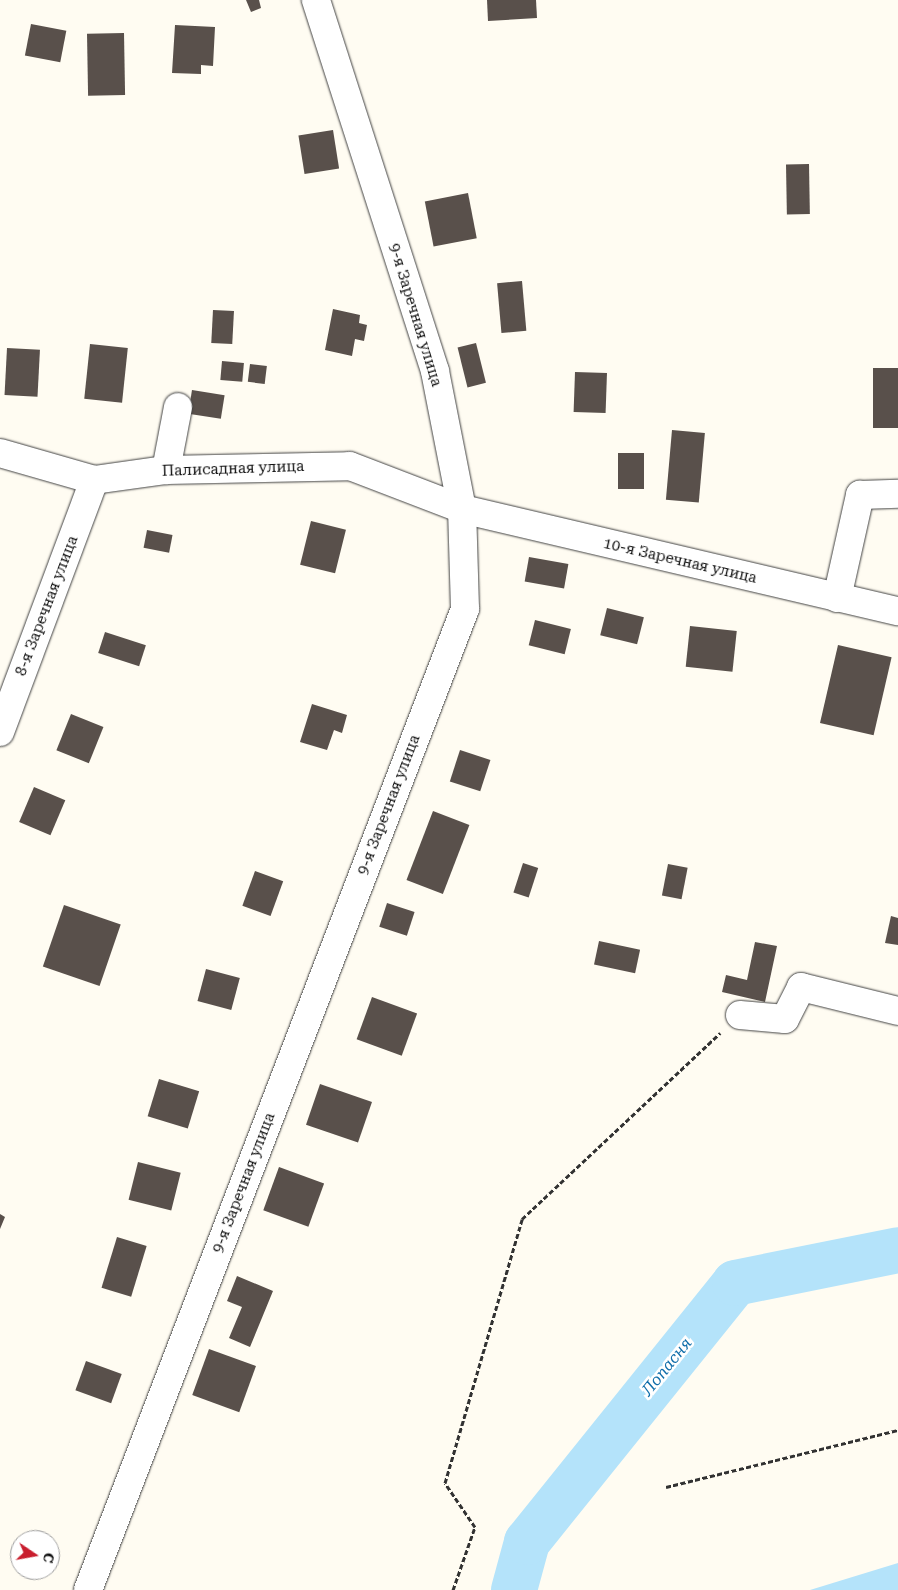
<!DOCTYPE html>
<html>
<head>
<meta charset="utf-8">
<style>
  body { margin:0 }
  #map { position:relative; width:898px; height:1590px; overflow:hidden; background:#fffcf2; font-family:"Roboto Serif",serif }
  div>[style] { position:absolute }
  .water>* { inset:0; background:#b4e3fa }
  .river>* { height:46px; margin:-23px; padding:0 23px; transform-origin:23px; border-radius:23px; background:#b4e3fa }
  .building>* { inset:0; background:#59504b; transform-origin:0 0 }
  .path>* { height:3px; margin-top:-1.5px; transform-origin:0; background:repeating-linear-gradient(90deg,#323232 0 5px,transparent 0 7.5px) }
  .roads { filter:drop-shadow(0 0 1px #434343) drop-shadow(0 0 1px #434343) }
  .minor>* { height:28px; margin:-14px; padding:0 14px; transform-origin:14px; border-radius:14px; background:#fff }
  span { translate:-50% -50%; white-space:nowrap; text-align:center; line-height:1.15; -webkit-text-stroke:5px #fff; paint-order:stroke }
  .street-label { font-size:15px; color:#101010 }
  .water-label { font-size:16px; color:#106eaa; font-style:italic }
  .north { position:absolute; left:10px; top:1530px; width:50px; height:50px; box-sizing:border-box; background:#fff; border:1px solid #9f9f9f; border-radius:50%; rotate:102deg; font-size:14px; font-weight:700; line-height:20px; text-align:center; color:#101010 }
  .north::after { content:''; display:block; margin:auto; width:18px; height:22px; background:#c91e2e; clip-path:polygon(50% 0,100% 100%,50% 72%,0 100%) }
</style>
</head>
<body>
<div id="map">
  <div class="water">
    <i style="clip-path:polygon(898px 1563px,898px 1590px,810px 1590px)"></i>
  </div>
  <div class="river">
    <i style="left:514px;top:1590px;width:50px;rotate:-74.8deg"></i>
    <i style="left:527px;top:1542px;width:332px;rotate:-51.2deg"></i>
    <i style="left:735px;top:1283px;width:166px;rotate:-11.4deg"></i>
  </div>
  <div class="building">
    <i style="clip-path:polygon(246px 0,259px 0,261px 8px,251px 12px)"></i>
    <i style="clip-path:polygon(487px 0,536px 0,537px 18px,488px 21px)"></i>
    <i style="left:31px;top:24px;width:36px;height:32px;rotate:11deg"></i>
    <i style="clip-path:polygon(175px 25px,215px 27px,213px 66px,201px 65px,201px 74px,172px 73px)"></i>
    <i style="left:124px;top:33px;width:62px;height:37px;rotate:89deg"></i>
    <i style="left:333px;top:130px;width:39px;height:35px;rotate:81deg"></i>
    <i style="left:809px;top:164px;width:50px;height:23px;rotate:89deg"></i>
    <i style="left:468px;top:193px;width:46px;height:44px;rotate:79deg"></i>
    <i style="left:522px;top:281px;width:50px;height:25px;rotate:85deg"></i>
    <i style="clip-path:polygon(333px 309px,360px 315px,359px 323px,367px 325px,364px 341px,355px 339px,352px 356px,325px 350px)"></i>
    <i style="left:213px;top:310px;width:21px;height:33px;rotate:3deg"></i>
    <i style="left:476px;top:343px;width:41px;height:19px;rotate:76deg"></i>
    <i style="left:90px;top:344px;width:38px;height:55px;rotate:6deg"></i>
    <i style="left:7px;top:348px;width:33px;height:47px;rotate:3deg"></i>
    <i style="left:222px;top:361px;width:22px;height:19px;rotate:5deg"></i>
    <i style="left:250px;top:364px;width:17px;height:18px;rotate:7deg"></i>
    <i style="left:873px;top:368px;width:25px;height:60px"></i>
    <i style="left:575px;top:372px;width:32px;height:40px;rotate:2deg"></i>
    <i style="left:192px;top:390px;width:33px;height:24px;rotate:9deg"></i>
    <i style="left:672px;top:430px;width:33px;height:70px;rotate:5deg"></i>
    <i style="left:618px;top:453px;width:26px;height:36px"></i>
    <i style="left:311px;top:521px;width:36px;height:45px;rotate:14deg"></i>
    <i style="left:147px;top:530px;width:26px;height:18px;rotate:11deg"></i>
    <i style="left:529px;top:557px;width:40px;height:25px;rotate:10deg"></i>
    <i style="left:607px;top:608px;width:38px;height:28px;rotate:14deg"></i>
    <i style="left:535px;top:620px;width:37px;height:26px;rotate:14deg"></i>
    <i style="left:690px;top:626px;width:47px;height:41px;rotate:6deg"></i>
    <i style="left:105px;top:632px;width:43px;height:22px;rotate:18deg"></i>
    <i style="left:838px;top:645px;width:55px;height:80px;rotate:13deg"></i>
    <i style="clip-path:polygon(312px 704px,347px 715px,342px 733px,334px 730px,327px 750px,300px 742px)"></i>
    <i style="left:71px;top:714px;width:35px;height:39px;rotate:22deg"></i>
    <i style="left:460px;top:750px;width:32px;height:33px;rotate:18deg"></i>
    <i style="left:34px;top:787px;width:34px;height:38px;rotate:23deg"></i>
    <i style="left:433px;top:811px;width:39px;height:74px;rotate:21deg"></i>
    <i style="left:523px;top:863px;width:16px;height:31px;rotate:18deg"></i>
    <i style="left:668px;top:864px;width:20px;height:32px;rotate:11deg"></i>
    <i style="left:255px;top:871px;width:30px;height:37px;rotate:20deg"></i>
    <i style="left:387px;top:903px;width:29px;height:25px;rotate:18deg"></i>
    <i style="left:64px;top:905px;width:60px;height:65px;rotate:19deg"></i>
    <i style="clip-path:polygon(891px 916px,898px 918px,898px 945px,885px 943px)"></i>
    <i style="left:599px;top:941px;width:42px;height:24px;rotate:12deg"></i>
    <i style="clip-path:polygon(755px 942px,777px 946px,765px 1002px,722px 992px,726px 975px,747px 980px)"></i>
    <i style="left:206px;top:969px;width:35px;height:33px;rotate:15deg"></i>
    <i style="left:372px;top:997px;width:48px;height:45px;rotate:20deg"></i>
    <i style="left:159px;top:1079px;width:42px;height:39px;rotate:17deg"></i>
    <i style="left:320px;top:1084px;width:55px;height:43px;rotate:19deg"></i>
    <i style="left:138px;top:1162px;width:44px;height:39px;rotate:14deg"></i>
    <i style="left:279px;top:1167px;width:48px;height:46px;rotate:20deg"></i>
    <i style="clip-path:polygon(0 1214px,5px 1217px,0 1229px)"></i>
    <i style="left:117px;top:1237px;width:31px;height:53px;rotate:17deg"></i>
    <i style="clip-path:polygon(237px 1276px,273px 1291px,250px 1347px,229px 1338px,242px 1307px,227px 1301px)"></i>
    <i style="left:209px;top:1349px;width:50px;height:49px;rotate:20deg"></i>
    <i style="left:86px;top:1361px;width:38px;height:31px;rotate:20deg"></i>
  </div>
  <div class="path">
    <i style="left:666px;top:1487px;width:239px;rotate:-13.8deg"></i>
    <i style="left:453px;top:1590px;width:67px;rotate:-70.8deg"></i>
    <i style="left:475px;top:1527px;width:53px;rotate:-124.3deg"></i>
    <i style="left:445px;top:1483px;width:275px;rotate:-73.7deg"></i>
    <i style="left:522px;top:1219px;width:272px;rotate:-43.2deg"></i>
  </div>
  <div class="roads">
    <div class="minor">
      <i style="left:0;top:453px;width:98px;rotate:16deg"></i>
      <i style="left:94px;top:480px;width:73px;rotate:-7.9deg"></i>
      <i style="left:166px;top:470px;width:184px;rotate:-1.2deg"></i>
      <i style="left:350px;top:466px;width:120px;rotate:21deg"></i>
      <i style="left:462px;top:509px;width:448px;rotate:13.2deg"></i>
      <i style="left:166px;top:470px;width:64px;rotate:-79.2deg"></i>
      <i style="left:837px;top:598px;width:106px;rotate:-77.4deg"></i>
      <i style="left:860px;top:495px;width:38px;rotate:-2deg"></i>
      <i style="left:0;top:732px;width:269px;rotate:-69.5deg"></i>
      <i style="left:740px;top:1015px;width:45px;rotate:5.1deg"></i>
      <i style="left:785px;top:1019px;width:36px;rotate:-63deg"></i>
      <i style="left:801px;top:987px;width:100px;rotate:13.9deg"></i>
      <i style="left:88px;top:1590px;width:1051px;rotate:-68.98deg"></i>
      <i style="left:465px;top:609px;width:100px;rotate:-91.7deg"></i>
      <i style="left:462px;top:509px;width:141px;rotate:-101.1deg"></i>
      <i style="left:435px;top:371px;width:390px;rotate:-107.8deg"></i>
    </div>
  </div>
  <div class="street-label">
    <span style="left:415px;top:315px;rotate:73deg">9-я Заречная улица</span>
    <span style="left:233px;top:469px;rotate:-2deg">Палисадная улица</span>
    <span style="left:680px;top:561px;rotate:13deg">10-я Заречная улица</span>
    <span style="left:47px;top:606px;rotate:-69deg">8-я Заречная улица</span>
    <span style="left:389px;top:805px;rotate:-69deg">9-я Заречная улица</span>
    <span style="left:244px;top:1183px;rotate:-69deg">9-я Заречная улица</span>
  </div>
  <div class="water-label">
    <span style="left:667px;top:1367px;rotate:-51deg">Лопасня</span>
  </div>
  <div class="north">С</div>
</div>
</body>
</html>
